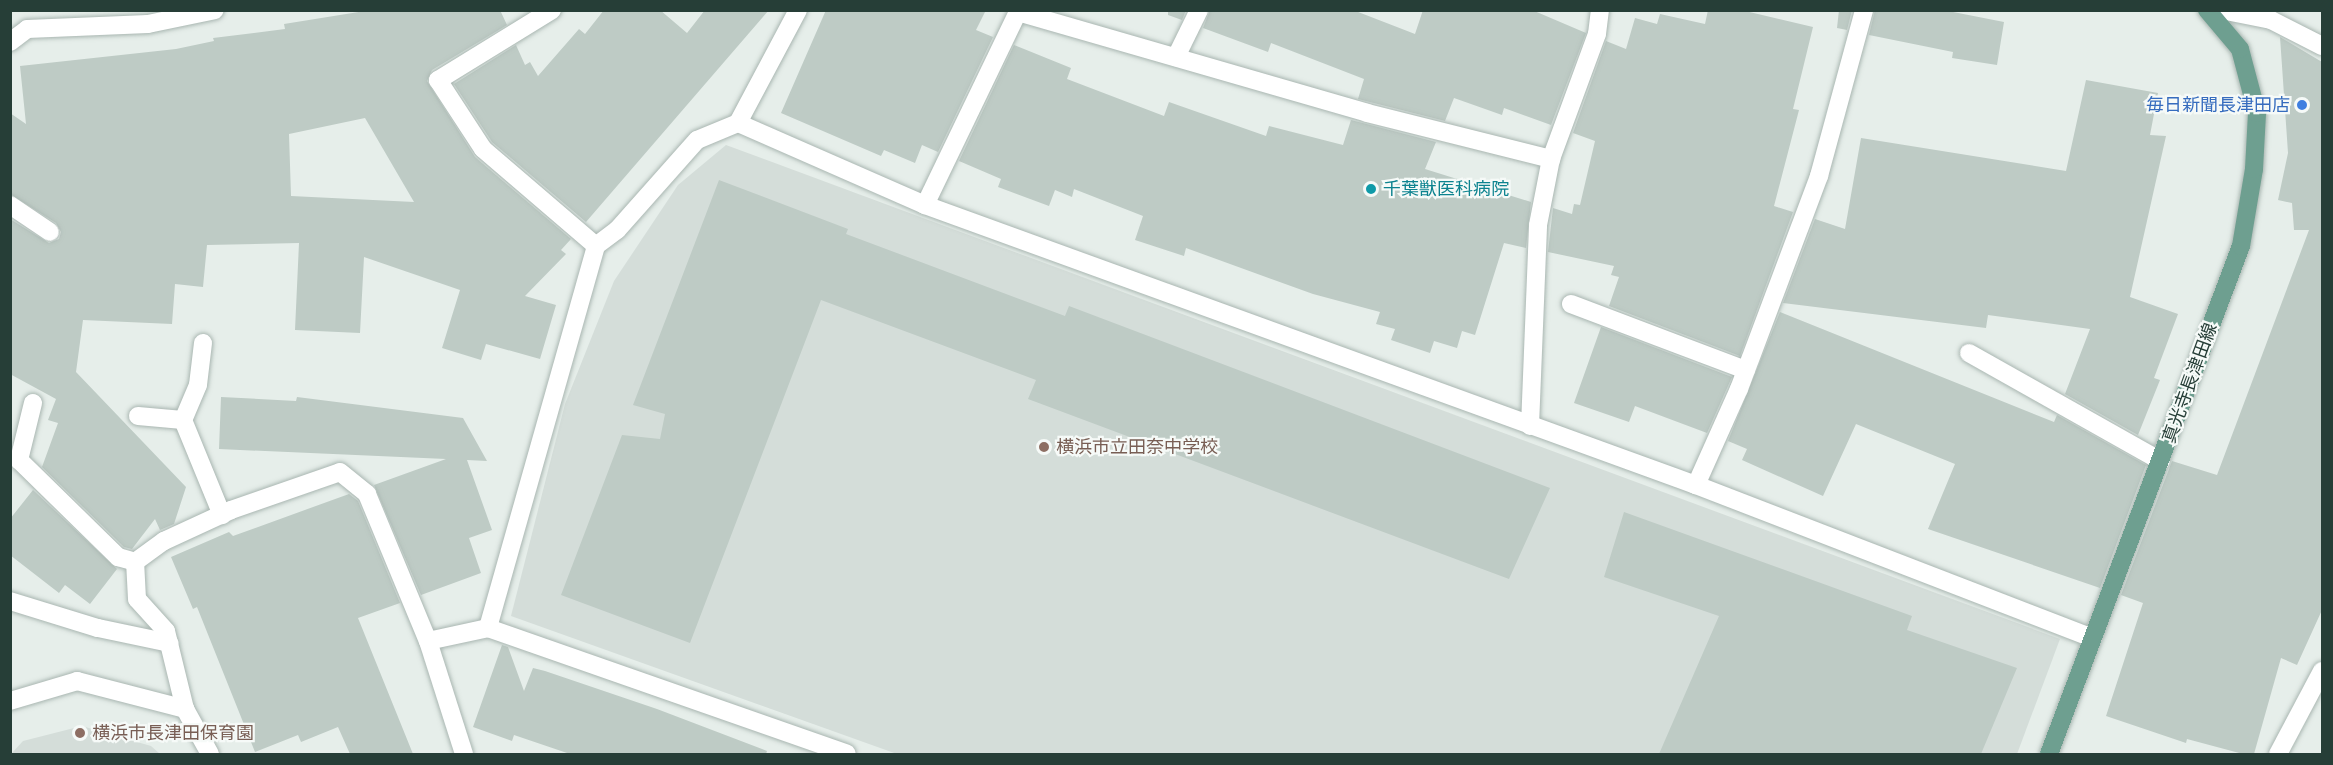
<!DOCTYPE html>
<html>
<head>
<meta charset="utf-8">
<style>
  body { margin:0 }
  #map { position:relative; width:2333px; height:765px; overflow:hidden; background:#e6eeea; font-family:Figtree,"Noto Sans JP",sans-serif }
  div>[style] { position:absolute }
  .built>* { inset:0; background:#d4ddd9 }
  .building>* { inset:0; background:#becbc5 }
  .roads { filter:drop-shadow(0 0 2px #a9b6b1) drop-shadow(0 0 2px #a9b6b1) }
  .minor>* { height:18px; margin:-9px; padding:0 9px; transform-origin:9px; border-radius:9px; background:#fff }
  .major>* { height:18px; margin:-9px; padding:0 9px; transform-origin:9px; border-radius:9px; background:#6e9f90 }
  .dots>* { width:16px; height:16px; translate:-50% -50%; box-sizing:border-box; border:3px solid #f6faf8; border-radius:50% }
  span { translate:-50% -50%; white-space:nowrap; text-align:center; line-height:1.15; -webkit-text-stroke:4.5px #f6faf8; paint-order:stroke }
  .shop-label { font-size:18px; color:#366cbe }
  .right { translate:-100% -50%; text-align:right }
  .culture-label { font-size:18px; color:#0d838f }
  .left { translate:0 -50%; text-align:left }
  .street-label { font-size:18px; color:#263e37 }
  .education-label { font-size:18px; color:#785e54 }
  .frame { position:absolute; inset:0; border:12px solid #263e37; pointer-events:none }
</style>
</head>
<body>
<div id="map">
  <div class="built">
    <i style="clip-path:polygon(726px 145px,2060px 639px,2017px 754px,897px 754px,511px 616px,565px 404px,614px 281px,678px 185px)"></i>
    <i style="clip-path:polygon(82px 726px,151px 746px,160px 754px,11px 754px,23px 741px)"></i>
  </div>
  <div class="building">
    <i style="clip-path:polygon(evenodd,371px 10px,500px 10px,507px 25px,432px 70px,427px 81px,475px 157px,571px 239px,561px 250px,566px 254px,525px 296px,556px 305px,540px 359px,486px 344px,481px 360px,442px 348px,460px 290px,364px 257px,360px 333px,295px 330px,299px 243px,207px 245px,203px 287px,175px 284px,172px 324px,83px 320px,76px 372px,186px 487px,174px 524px,160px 530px,155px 519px,132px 549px,124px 547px,42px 467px,58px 423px,48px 420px,56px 399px,10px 374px,10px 219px,49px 243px,59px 239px,61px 232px,56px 223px,10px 194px,10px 113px,26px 124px,20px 66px,176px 49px,214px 41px,213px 38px,285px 29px,284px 24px,371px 10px,365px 118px,414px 202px,291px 196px,289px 134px,365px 118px)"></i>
    <i style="clip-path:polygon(604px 10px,660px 10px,687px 33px,705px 10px,769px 10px,586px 222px,492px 142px,454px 84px,516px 45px,525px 65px,530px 62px,538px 76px,579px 29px,585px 34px)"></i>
    <i style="clip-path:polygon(826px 10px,986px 10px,976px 30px,993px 37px,938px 152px,922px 145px,915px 163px,884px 150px,881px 156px,781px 113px)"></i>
    <i style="clip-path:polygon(1168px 10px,1186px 10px,1182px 20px,1168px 15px)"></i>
    <i style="clip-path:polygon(1210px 10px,1353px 10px,1415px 34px,1423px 10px,1532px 10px,1586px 33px,1551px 125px,1504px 108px,1502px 115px,1454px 98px,1445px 121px,1358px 99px,1364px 79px,1271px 43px,1268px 52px,1203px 28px)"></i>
    <i style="clip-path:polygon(1708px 10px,1741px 10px,1813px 27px,1793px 109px,1799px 110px,1774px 206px,1793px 212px,1740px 356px,1609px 306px,1619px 277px,1611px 275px,1614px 266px,1548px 252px,1553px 208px,1572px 214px,1574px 204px,1580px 205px,1595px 141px,1573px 133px,1606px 41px,1626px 49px,1635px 18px,1657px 24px,1660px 14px,1705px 24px)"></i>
    <i style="clip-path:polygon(1839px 10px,1852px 10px,1847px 30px,1837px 28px)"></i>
    <i style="clip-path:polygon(1875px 10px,1943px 10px,2004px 22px,1997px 65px,1952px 58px,1953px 52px,1869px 35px)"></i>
    <i style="clip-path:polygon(2280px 37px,2322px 62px,2322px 610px,2297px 665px,2281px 658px,2254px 754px,2243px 754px,2187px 739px,2186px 743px,2106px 716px,2143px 603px,2121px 595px,2169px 469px,2172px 461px,2217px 475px,2309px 230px,2294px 230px,2292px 203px,2278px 200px,2288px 153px)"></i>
    <i style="clip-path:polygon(1014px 45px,1071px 68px,1067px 79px,1164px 116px,1169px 102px,1266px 136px,1269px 126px,1343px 145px,1351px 120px,1436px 142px,1425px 169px,1531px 202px,1526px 248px,1504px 243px,1475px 335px,1462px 331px,1457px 348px,1434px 341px,1430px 353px,1391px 340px,1395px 329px,1376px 324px,1380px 312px,1313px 294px,1186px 248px,1184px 256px,1135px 240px,1143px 216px,1074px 189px,1072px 197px,1055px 190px,1049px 206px,998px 187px,1001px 179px,959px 161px)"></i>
    <i style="clip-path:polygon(2086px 80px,2158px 93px,2150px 135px,2166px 136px,2130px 297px,2178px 314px,2154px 378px,2160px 380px,2138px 435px,2065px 394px,2090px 329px,1988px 315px,1986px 328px,1783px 303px,1815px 219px,1845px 229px,1861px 138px,2066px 171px)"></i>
    <i style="clip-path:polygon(719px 180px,848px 229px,846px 234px,1065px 316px,1069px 306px,1550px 488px,1509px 579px,1028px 399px,1036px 380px,821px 300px,690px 643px,561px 595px,622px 435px,660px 439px,665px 414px,633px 405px)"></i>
    <i style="clip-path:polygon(1780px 312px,2054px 422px,2057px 415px,2146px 465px,2100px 588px,1928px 529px,1955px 464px,1856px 424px,1823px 496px,1742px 460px,1747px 449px,1728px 441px)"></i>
    <i style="clip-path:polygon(1601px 327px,1732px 377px,1707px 433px,1635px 406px,1629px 422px,1574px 403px)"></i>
    <i style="clip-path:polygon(221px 397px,296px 401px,297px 397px,463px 418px,487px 461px,467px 460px,492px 530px,469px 538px,481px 573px,421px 595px,374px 485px,446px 459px,219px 449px)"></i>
    <i style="clip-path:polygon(33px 490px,117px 569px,90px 604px,65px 585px,59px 593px,10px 555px,10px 519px)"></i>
    <i style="clip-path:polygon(349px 494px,358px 501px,400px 603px,358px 618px,413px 754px,350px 754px,338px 727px,301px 742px,298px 735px,255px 752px,197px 607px,193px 609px,171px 557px,229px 532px,233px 536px)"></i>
    <i style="clip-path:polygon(1624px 512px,1912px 616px,1907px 630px,2017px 668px,1981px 754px,1659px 754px,1719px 616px,1604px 577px)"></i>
    <i style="clip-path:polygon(502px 645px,508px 647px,524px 691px,533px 668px,545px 671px,657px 709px,767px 751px,766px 754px,570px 754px,514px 735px,512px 741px,473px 727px)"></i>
  </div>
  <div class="roads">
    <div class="minor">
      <i style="left:552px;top:10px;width:134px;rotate:148.4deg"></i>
      <i style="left:438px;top:80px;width:82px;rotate:56.9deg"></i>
      <i style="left:483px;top:149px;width:149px;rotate:40.6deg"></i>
      <i style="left:798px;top:10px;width:128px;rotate:118deg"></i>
      <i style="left:738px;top:123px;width:44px;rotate:157.5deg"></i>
      <i style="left:697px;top:140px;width:120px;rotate:131.6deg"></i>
      <i style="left:617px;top:230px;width:26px;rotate:143deg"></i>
      <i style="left:596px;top:246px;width:397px;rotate:105.8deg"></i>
      <i style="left:488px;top:628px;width:380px;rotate:19.3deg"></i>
      <i style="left:2221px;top:10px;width:51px;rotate:11.3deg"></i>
      <i style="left:2271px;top:20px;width:57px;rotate:27deg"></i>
      <i style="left:10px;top:42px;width:21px;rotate:-37deg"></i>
      <i style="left:27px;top:29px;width:121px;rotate:-2.4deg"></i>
      <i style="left:148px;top:24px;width:68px;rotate:-11.8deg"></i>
      <i style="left:1176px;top:57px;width:52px;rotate:-63.9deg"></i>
      <i style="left:738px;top:123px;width:204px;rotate:23.7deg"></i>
      <i style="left:925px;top:205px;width:820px;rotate:19.96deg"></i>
      <i style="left:1696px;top:485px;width:425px;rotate:21.1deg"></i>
      <i style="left:10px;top:205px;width:48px;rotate:34deg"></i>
      <i style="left:925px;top:205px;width:214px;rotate:-64.3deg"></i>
      <i style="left:1018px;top:12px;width:363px;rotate:16.1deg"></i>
      <i style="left:1367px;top:113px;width:190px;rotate:14deg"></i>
      <i style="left:1571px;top:304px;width:187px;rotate:20.7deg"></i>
      <i style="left:203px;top:343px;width:42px;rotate:96.8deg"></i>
      <i style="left:198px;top:385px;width:38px;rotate:113deg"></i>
      <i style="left:183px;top:420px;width:103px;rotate:67.7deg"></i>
      <i style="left:1969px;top:353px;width:220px;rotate:29.4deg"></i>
      <i style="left:33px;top:403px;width:59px;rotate:103.8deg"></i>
      <i style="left:19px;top:460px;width:139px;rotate:44.4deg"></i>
      <i style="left:118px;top:557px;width:18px;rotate:16deg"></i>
      <i style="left:138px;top:416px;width:45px;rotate:5.1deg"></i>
      <i style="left:1530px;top:426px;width:201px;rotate:-87.7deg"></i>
      <i style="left:1538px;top:225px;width:67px;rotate:-78.9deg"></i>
      <i style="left:1551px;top:159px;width:133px;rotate:-69.8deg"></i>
      <i style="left:1597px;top:34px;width:24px;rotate:-83deg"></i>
      <i style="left:1696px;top:485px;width:105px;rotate:-65.9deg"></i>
      <i style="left:1739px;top:389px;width:228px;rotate:-69.4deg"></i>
      <i style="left:1819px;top:176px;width:172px;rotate:-74.8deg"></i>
      <i style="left:10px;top:601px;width:92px;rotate:17.1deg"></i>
      <i style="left:98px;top:628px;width:73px;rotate:11.9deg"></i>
      <i style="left:428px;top:641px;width:61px;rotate:-12.2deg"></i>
      <i style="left:10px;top:701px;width:70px;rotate:-16.6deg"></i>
      <i style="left:77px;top:681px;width:112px;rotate:14.5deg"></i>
      <i style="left:185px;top:709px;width:51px;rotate:60.9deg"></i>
      <i style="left:185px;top:709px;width:80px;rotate:-103.7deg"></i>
      <i style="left:166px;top:631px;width:43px;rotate:-132.2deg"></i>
      <i style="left:137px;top:599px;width:37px;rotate:-93deg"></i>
      <i style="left:135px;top:562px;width:36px;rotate:-36deg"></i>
      <i style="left:164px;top:541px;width:74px;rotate:-24.8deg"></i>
      <i style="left:231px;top:510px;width:115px;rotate:-19.2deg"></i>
      <i style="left:340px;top:472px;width:35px;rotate:39deg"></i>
      <i style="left:367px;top:494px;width:159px;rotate:67.5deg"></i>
      <i style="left:428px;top:641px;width:119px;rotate:72.3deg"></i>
      <i style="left:2278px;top:754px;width:94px;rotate:-62.1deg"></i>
    </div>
    <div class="major">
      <i style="left:2049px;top:754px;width:543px;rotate:-69.3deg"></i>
      <i style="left:2241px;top:246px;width:78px;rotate:-80.4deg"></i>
      <i style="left:2254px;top:169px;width:56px;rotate:-86.9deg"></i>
      <i style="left:2257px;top:113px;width:66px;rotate:-104.9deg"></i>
      <i style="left:2240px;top:49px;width:51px;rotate:-130.2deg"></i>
    </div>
  </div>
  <div class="dots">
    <i style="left:2302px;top:105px;background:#3f7fe0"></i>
    <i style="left:1371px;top:189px;background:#0f9aa8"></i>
    <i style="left:1044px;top:447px;background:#8d6e63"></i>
    <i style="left:80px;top:733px;background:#8d6e63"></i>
  </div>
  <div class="shop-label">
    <span class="right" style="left:2290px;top:105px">毎日新聞長津田店</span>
  </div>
  <div class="culture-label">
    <span class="left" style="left:1383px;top:189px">千葉獣医科病院</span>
  </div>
  <div class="street-label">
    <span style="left:2190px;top:383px;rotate:-70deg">真光寺長津田線</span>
  </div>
  <div class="education-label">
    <span class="left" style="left:1056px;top:447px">横浜市立田奈中学校</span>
    <span class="left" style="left:92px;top:733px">横浜市長津田保育園</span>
  </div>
  <div class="frame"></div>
</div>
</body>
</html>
